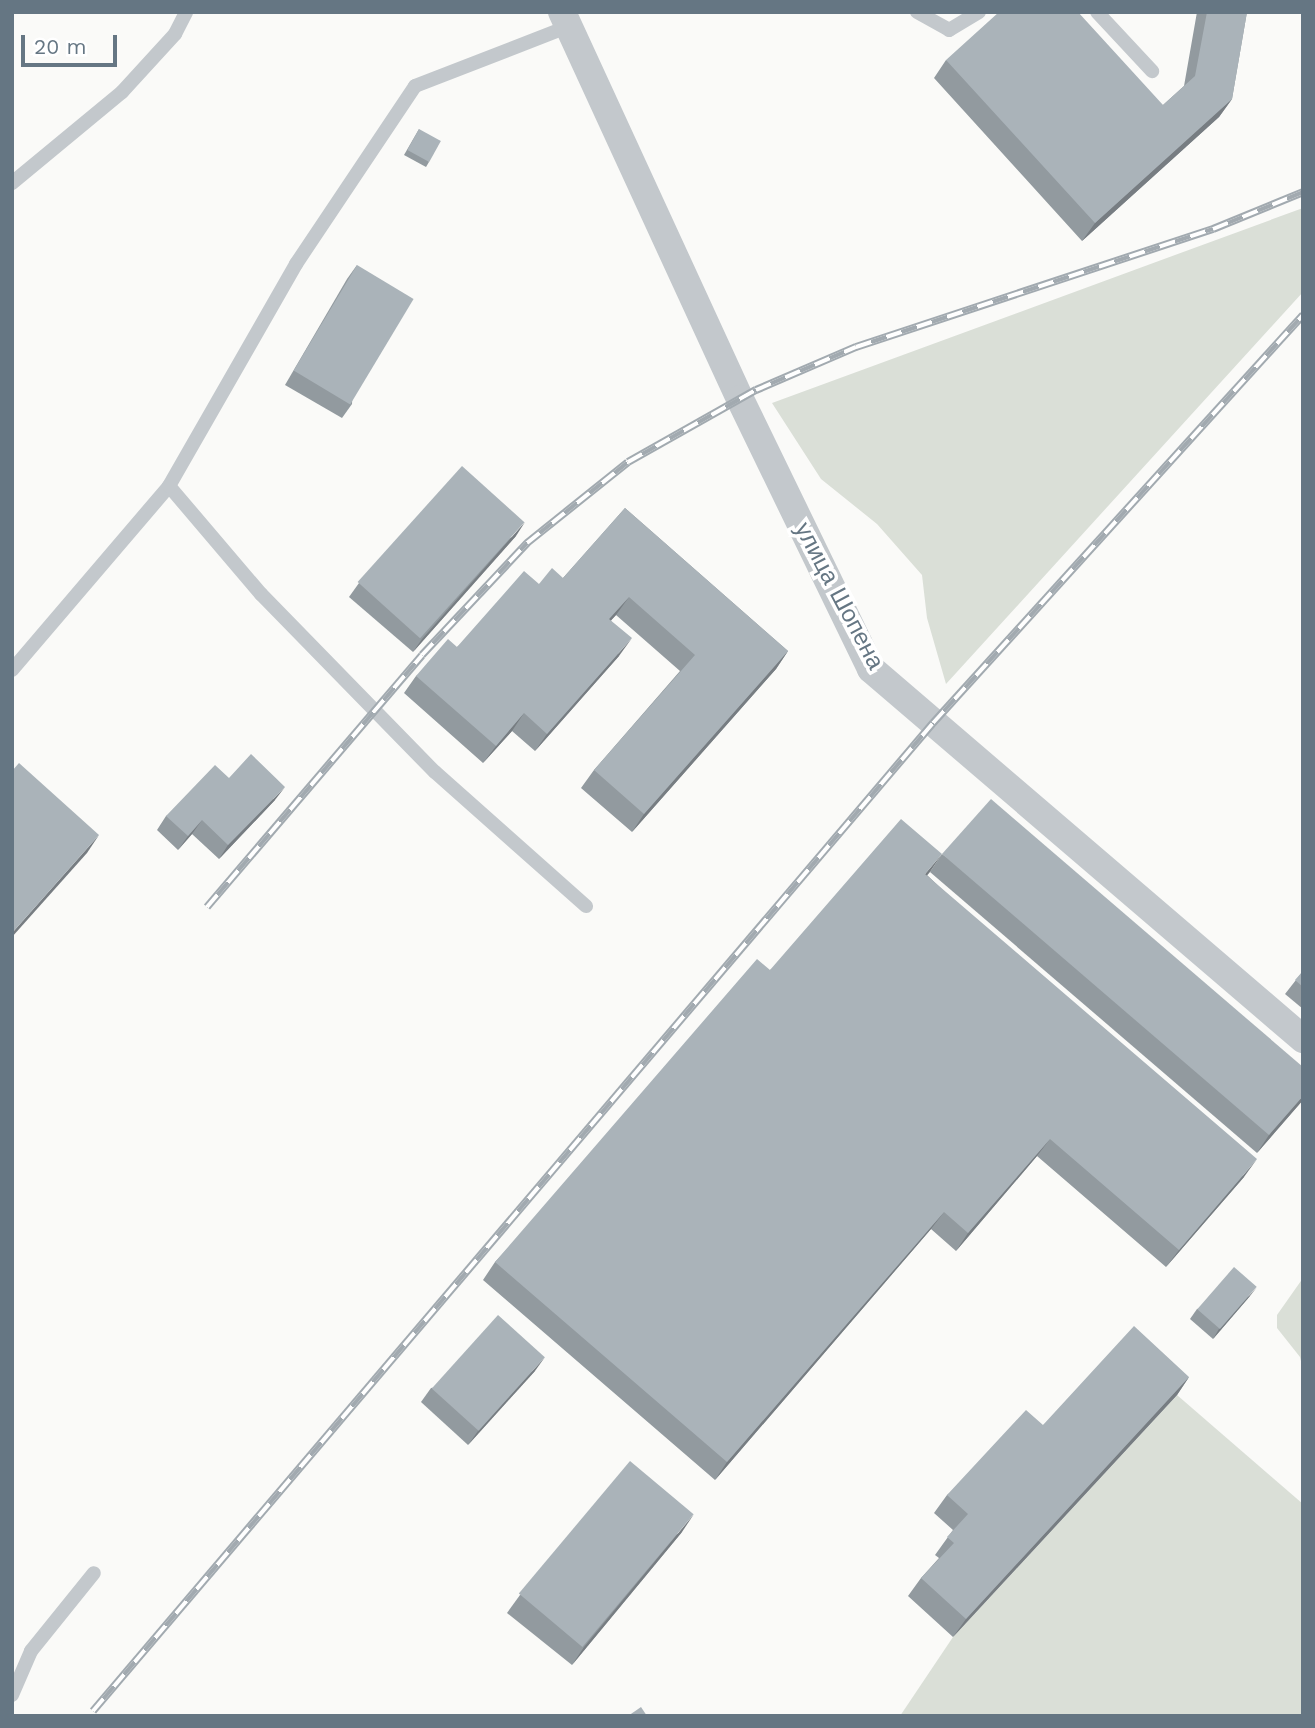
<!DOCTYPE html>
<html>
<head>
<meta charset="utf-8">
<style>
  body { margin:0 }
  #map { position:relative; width:1315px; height:1728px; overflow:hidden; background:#fafaf8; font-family:"Work Sans",sans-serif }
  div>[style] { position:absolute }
  .green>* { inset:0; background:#dadfd7 }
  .lane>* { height:14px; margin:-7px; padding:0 7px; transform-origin:7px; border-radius:7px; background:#c3c8cc }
  .street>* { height:28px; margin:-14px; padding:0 14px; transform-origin:14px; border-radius:14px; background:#c3c8cc }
  .rail>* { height:8px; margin-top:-4px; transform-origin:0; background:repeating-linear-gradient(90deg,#fff 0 16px,#a2aab0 0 32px); box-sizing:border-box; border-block:2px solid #a2aab0 }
  .wall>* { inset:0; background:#929a9f }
  .shaded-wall>* { inset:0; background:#777d82 }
  .building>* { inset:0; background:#aab3b9; transform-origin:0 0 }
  span { translate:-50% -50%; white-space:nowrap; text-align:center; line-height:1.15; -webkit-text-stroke:7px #fff; paint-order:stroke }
  .street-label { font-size:24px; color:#657683 }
  .frame { position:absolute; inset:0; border:14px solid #657683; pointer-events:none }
  .scale { position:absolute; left:21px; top:35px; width:96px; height:32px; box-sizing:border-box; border:4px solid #657683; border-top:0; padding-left:9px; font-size:21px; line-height:24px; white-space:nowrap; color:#657683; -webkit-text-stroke:5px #fff; paint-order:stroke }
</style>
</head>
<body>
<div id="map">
  <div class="green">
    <i style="clip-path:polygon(1303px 208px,1303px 292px,946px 684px,927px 618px,922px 575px,877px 524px,821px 479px,772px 403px)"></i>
    <i style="clip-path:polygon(1303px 1278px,1303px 1370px,1300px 1357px,1277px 1328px,1277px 1315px)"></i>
    <i style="clip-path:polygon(1177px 1395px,1303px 1504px,1303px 1716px,900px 1716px,953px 1637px)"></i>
  </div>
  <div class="lane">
    <i style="left:917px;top:12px;width:37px;rotate:29deg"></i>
    <i style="left:949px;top:30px;width:35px;rotate:-31deg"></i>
    <i style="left:1097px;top:12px;width:81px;rotate:47deg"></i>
    <i style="left:12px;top:183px;width:143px;rotate:-39.6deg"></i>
    <i style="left:122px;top:92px;width:79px;rotate:-47.6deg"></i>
    <i style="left:175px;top:34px;width:25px;rotate:-63deg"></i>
    <i style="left:169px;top:486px;width:142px;rotate:49.6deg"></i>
    <i style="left:261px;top:594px;width:249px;rotate:45.7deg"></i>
    <i style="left:435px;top:772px;width:202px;rotate:41.6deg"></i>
    <i style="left:12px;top:670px;width:242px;rotate:-49.5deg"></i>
    <i style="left:169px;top:486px;width:256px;rotate:-60.2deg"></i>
    <i style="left:296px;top:264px;width:214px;rotate:-56.2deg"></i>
    <i style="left:415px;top:86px;width:163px;rotate:-21.2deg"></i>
    <i style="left:12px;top:1695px;width:48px;rotate:-66.6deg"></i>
    <i style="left:31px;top:1651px;width:100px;rotate:-51.1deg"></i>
  </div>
  <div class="street">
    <i style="left:562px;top:12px;width:426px;rotate:65.3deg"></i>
    <i style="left:740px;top:399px;width:300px;rotate:64.1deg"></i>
    <i style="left:871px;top:669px;width:569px;rotate:40.58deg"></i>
  </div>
  <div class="rail">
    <i style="left:207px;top:907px;width:331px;rotate:-49.5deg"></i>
    <i style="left:422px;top:655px;width:154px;rotate:-46.8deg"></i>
    <i style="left:527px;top:543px;width:129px;rotate:-38.7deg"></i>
    <i style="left:628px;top:462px;width:147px;rotate:-29.4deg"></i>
    <i style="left:756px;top:390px;width:109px;rotate:-23.3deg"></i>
    <i style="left:856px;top:347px;width:376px;rotate:-18.3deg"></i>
    <i style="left:1213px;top:229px;width:97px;rotate:-22.3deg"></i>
    <i style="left:93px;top:1711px;width:1297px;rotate:-49.63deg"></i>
    <i style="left:933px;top:723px;width:551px;rotate:-47.8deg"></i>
  </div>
  <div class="wall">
    <i style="clip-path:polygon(1197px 12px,1247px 12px,1232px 99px,1219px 117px,1082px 241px,934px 78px,946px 60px,1163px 105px,1184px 86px)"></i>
    <i style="clip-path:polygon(419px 129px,429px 162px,426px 167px,404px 155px)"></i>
    <i style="clip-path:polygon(357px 265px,352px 404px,342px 418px,285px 385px,347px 279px)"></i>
    <i style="clip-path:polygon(625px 508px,788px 651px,776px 669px,632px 832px,581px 788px,594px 770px,680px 671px,616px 615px,611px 620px,619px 656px,535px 751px,512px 731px,483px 763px,404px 693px,416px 676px,457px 647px,539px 584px,563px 578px)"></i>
    <i style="clip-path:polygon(516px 536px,413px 652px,349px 597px,359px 583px)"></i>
    <i style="clip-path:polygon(229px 778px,275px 800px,219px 859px,192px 834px,178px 850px,157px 830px,166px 816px)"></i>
    <i style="clip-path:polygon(942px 854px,1303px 1100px,1257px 1153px,930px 872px)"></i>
    <i style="clip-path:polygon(927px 875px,1244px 1177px,1166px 1267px,1037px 1156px,956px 1251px,931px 1229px,715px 1480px,483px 1280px,495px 1262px,770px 970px)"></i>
    <i style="clip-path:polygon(1303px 971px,1303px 1009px,1285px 994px)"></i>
    <i style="clip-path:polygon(1250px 1296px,1213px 1339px,1190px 1319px,1197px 1309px)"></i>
    <i style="clip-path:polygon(535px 1371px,468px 1445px,421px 1402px,431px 1388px)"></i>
    <i style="clip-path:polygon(1189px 1377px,1177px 1395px,953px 1637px,908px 1596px,921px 1578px,939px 1558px,935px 1555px,953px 1530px,934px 1513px,947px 1495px,1043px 1425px)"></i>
    <i style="clip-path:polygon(682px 1532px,572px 1665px,507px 1613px,520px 1595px)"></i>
  </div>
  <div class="shaded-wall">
    <i style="clip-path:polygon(1232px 99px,1219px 117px,1082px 241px,1095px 223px)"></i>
    <i style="clip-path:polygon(525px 522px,516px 536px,413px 652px,422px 639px)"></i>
    <i style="clip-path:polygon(629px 597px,616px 615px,597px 636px,609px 619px)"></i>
    <i style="clip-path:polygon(632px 638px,619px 656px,535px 751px,547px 734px)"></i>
    <i style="clip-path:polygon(788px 651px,776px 669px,632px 832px,644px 814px)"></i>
    <i style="clip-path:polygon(524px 713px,512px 731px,483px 763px,496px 746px)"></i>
    <i style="clip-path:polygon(285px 787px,275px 800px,219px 859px,228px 845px)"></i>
    <i style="clip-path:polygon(202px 820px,192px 834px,178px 850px,188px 836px)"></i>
    <i style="clip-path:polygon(99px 835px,87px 853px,12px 937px,12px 933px)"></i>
    <i style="clip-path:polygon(942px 854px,930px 872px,913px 892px,925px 874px)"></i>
    <i style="clip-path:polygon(1303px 1096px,1303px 1100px,1257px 1153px,1269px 1135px)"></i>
    <i style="clip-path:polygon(1050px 1139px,1037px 1156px,956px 1251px,968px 1233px)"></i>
    <i style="clip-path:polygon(1257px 1159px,1244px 1177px,1166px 1267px,1179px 1250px)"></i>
    <i style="clip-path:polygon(944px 1212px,931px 1229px,715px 1480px,727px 1462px)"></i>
    <i style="clip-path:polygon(1257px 1287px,1250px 1296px,1213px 1339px,1219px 1329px)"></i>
    <i style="clip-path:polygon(545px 1357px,535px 1371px,468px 1445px,478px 1431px)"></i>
    <i style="clip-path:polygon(1189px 1377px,1177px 1395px,953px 1637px,966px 1619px)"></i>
    <i style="clip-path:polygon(694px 1514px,682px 1532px,572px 1665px,584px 1647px)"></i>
  </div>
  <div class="building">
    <i style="clip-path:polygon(999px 12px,1078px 12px,1163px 105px,1195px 76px,1207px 12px,1247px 12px,1232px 99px,1095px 223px,946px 60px)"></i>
    <i style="left:419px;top:129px;width:25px;height:24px;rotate:29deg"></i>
    <i style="left:357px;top:265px;width:66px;height:123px;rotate:31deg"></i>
    <i style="left:462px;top:466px;width:84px;height:156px;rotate:42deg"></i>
    <i style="clip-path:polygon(625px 508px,788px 651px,644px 814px,594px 770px,695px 655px,629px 597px,609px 619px,632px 638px,547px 734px,524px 713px,496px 746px,416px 676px,448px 639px,457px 647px,524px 571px,539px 584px,552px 568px,563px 578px)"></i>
    <i style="clip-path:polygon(251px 754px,285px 787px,228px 845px,202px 820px,188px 836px,166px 816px,215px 765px,229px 778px)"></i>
    <i style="clip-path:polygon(19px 763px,99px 835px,12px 933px,12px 771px)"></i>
    <i style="clip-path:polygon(991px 799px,1303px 1067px,1303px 1096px,1269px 1135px,942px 854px)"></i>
    <i style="clip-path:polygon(901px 819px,942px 854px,925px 874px,1257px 1159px,1179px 1250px,1050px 1139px,968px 1233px,944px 1212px,727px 1462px,495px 1262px,757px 959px,770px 970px)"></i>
    <i style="clip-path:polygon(1303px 971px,1303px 987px,1295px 980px)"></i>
    <i style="left:1234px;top:1267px;width:30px;height:56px;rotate:41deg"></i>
    <i style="left:498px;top:1315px;width:63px;height:99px;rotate:42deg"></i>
    <i style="clip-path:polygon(1134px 1326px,1189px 1377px,966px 1619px,921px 1578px,954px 1543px,947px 1537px,968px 1514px,947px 1495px,1026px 1410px,1043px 1425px)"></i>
    <i style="left:630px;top:1461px;width:83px;height:173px;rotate:40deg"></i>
    <i style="clip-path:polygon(641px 1707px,647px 1716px,628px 1716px)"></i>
  </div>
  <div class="street-label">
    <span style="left:839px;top:596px;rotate:62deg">улица Шопена</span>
  </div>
  <div class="frame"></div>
  <div class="scale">20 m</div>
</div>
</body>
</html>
